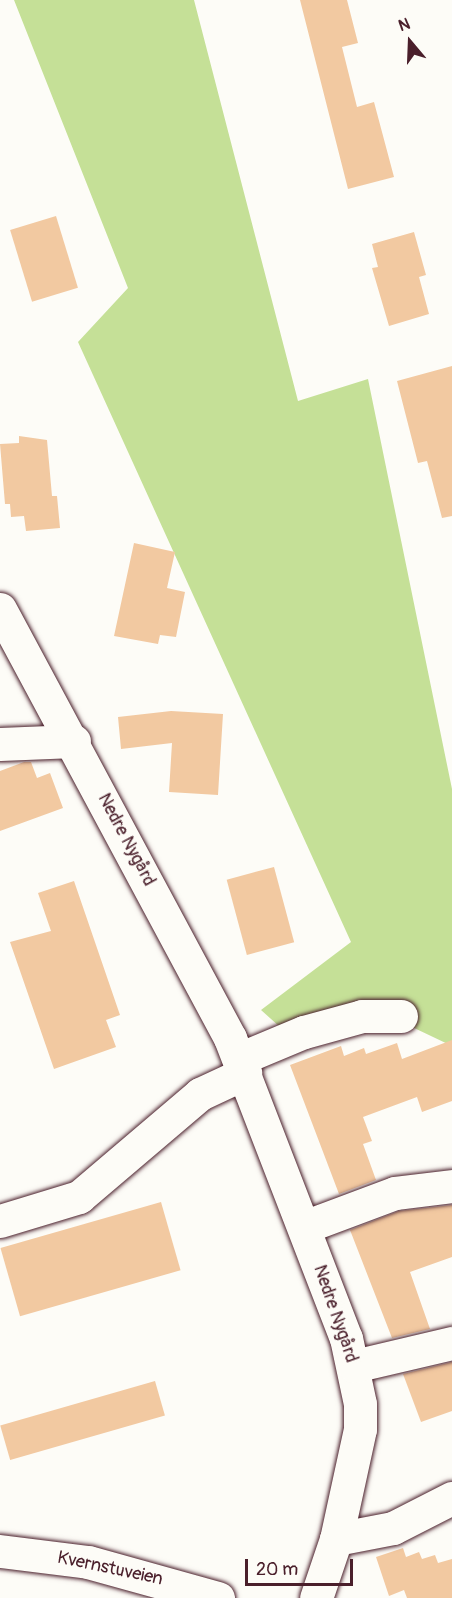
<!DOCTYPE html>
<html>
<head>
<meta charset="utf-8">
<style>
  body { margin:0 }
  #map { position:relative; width:452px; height:1598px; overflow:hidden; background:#fdfcf7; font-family:Pangolin,sans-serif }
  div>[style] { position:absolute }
  .green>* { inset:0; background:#c5e097 }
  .building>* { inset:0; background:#f2c9a1; transform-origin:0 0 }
  .roads { filter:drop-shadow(0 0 2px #4a1f2b) drop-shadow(0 0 2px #4a1f2b) }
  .minor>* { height:33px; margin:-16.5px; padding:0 16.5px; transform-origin:16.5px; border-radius:16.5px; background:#fdfcf7 }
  span { translate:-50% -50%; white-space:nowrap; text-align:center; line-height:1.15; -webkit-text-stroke:6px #fdfcf7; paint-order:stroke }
  .street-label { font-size:18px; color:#4a1f2b }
  .north { position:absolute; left:380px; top:12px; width:60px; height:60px; -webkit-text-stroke:4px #fdfcf7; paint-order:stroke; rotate:341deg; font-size:16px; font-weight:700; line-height:24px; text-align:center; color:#4a1f2b }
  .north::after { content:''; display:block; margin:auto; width:21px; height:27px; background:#4a1f2b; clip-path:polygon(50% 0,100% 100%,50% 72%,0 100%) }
  .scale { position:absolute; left:245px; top:1559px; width:108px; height:27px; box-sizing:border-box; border:3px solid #4a1f2b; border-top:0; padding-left:8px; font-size:18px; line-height:21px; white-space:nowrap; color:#4a1f2b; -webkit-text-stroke:4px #fdfcf7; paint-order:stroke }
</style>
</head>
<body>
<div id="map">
  <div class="green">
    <i style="clip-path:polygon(14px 0,194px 0,298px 401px,368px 379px,452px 789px,452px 1046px,370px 1007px,290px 1036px,261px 1010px,351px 942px,78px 342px,128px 288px)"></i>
  </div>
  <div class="building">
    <i style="clip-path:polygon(300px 0,347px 0,358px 43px,342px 47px,357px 107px,374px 102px,394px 177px,348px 189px)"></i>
    <i style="left:56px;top:216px;width:75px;height:48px;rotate:73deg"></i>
    <i style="clip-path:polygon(414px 232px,426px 275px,419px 277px,429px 314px,389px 326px,372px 268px,378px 267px,372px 244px)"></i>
    <i style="clip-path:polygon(452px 366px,452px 516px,442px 518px,427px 461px,418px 463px,397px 381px)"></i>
    <i style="clip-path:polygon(19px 436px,47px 440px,52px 496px,57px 496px,60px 528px,26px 531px,24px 516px,11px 517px,10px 504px,5px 504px,0 444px,19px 443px)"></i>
    <i style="clip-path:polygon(134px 543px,175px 552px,167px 588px,185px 592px,176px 637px,160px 635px,158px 644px,114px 636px)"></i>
    <i style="clip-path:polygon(171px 711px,223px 714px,218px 795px,169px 792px,172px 743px,121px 749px,118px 717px)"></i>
    <i style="clip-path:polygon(24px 762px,31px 762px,37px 778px,50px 773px,63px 808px,0 831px,0 771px)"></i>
    <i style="left:274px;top:867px;width:78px;height:49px;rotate:75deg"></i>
    <i style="clip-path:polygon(74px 881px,120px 1015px,106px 1020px,116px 1047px,54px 1069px,10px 942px,51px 931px,38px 893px)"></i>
    <i style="clip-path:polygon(452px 1040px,452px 1101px,422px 1112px,417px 1097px,363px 1117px,372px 1141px,363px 1144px,376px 1180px,339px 1194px,290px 1065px,341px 1046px,344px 1056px,364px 1048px,366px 1054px,397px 1043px,402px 1059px)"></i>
    <i style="left:161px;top:1202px;width:71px;height:167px;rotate:74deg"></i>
    <i style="clip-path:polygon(452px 1205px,452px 1257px,410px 1272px,430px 1329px,392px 1338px,350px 1230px,399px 1211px)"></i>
    <i style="clip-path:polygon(452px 1362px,452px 1411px,421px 1422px,403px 1374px)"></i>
    <i style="left:155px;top:1381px;width:36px;height:161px;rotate:74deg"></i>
    <i style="clip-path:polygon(403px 1548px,406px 1557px,419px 1552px,422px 1559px,435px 1555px,438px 1563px,452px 1559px,452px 1598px,407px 1598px,404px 1590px,389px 1596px,376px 1557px)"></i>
  </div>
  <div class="roads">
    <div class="minor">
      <i style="left:0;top:609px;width:487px;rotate:61.8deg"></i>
      <i style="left:230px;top:1038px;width:322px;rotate:68.9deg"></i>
      <i style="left:346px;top:1338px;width:67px;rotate:78deg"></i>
      <i style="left:360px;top:1404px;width:25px;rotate:90deg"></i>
      <i style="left:360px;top:1429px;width:113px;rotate:102.3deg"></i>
      <i style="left:336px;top:1539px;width:62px;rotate:108.7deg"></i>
      <i style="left:0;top:744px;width:74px;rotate:-2.3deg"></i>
      <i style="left:239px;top:1059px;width:70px;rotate:-22.6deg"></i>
      <i style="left:304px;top:1032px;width:60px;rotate:-15.4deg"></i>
      <i style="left:362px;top:1016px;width:39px"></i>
      <i style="left:0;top:1221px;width:83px;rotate:-16.9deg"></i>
      <i style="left:79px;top:1197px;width:159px;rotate:-40.4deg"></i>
      <i style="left:200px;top:1094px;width:50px;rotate:-25deg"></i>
      <i style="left:304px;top:1227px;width:97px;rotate:-20.5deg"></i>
      <i style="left:395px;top:1193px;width:57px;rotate:-7deg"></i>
      <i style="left:354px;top:1366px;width:101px;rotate:-13.2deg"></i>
      <i style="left:336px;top:1539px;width:58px;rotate:-10.9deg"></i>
      <i style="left:393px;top:1528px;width:66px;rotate:-27deg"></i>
      <i style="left:0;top:1551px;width:89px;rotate:7.1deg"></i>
      <i style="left:88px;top:1562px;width:135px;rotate:15.5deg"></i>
    </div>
  </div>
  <div class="street-label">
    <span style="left:126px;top:840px;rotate:62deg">Nedre Nygård</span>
    <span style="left:335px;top:1314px;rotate:71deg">Nedre Nygård</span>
    <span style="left:110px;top:1569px;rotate:12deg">Kvernstuveien</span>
  </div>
  <div class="north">N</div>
  <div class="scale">20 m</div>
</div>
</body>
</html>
